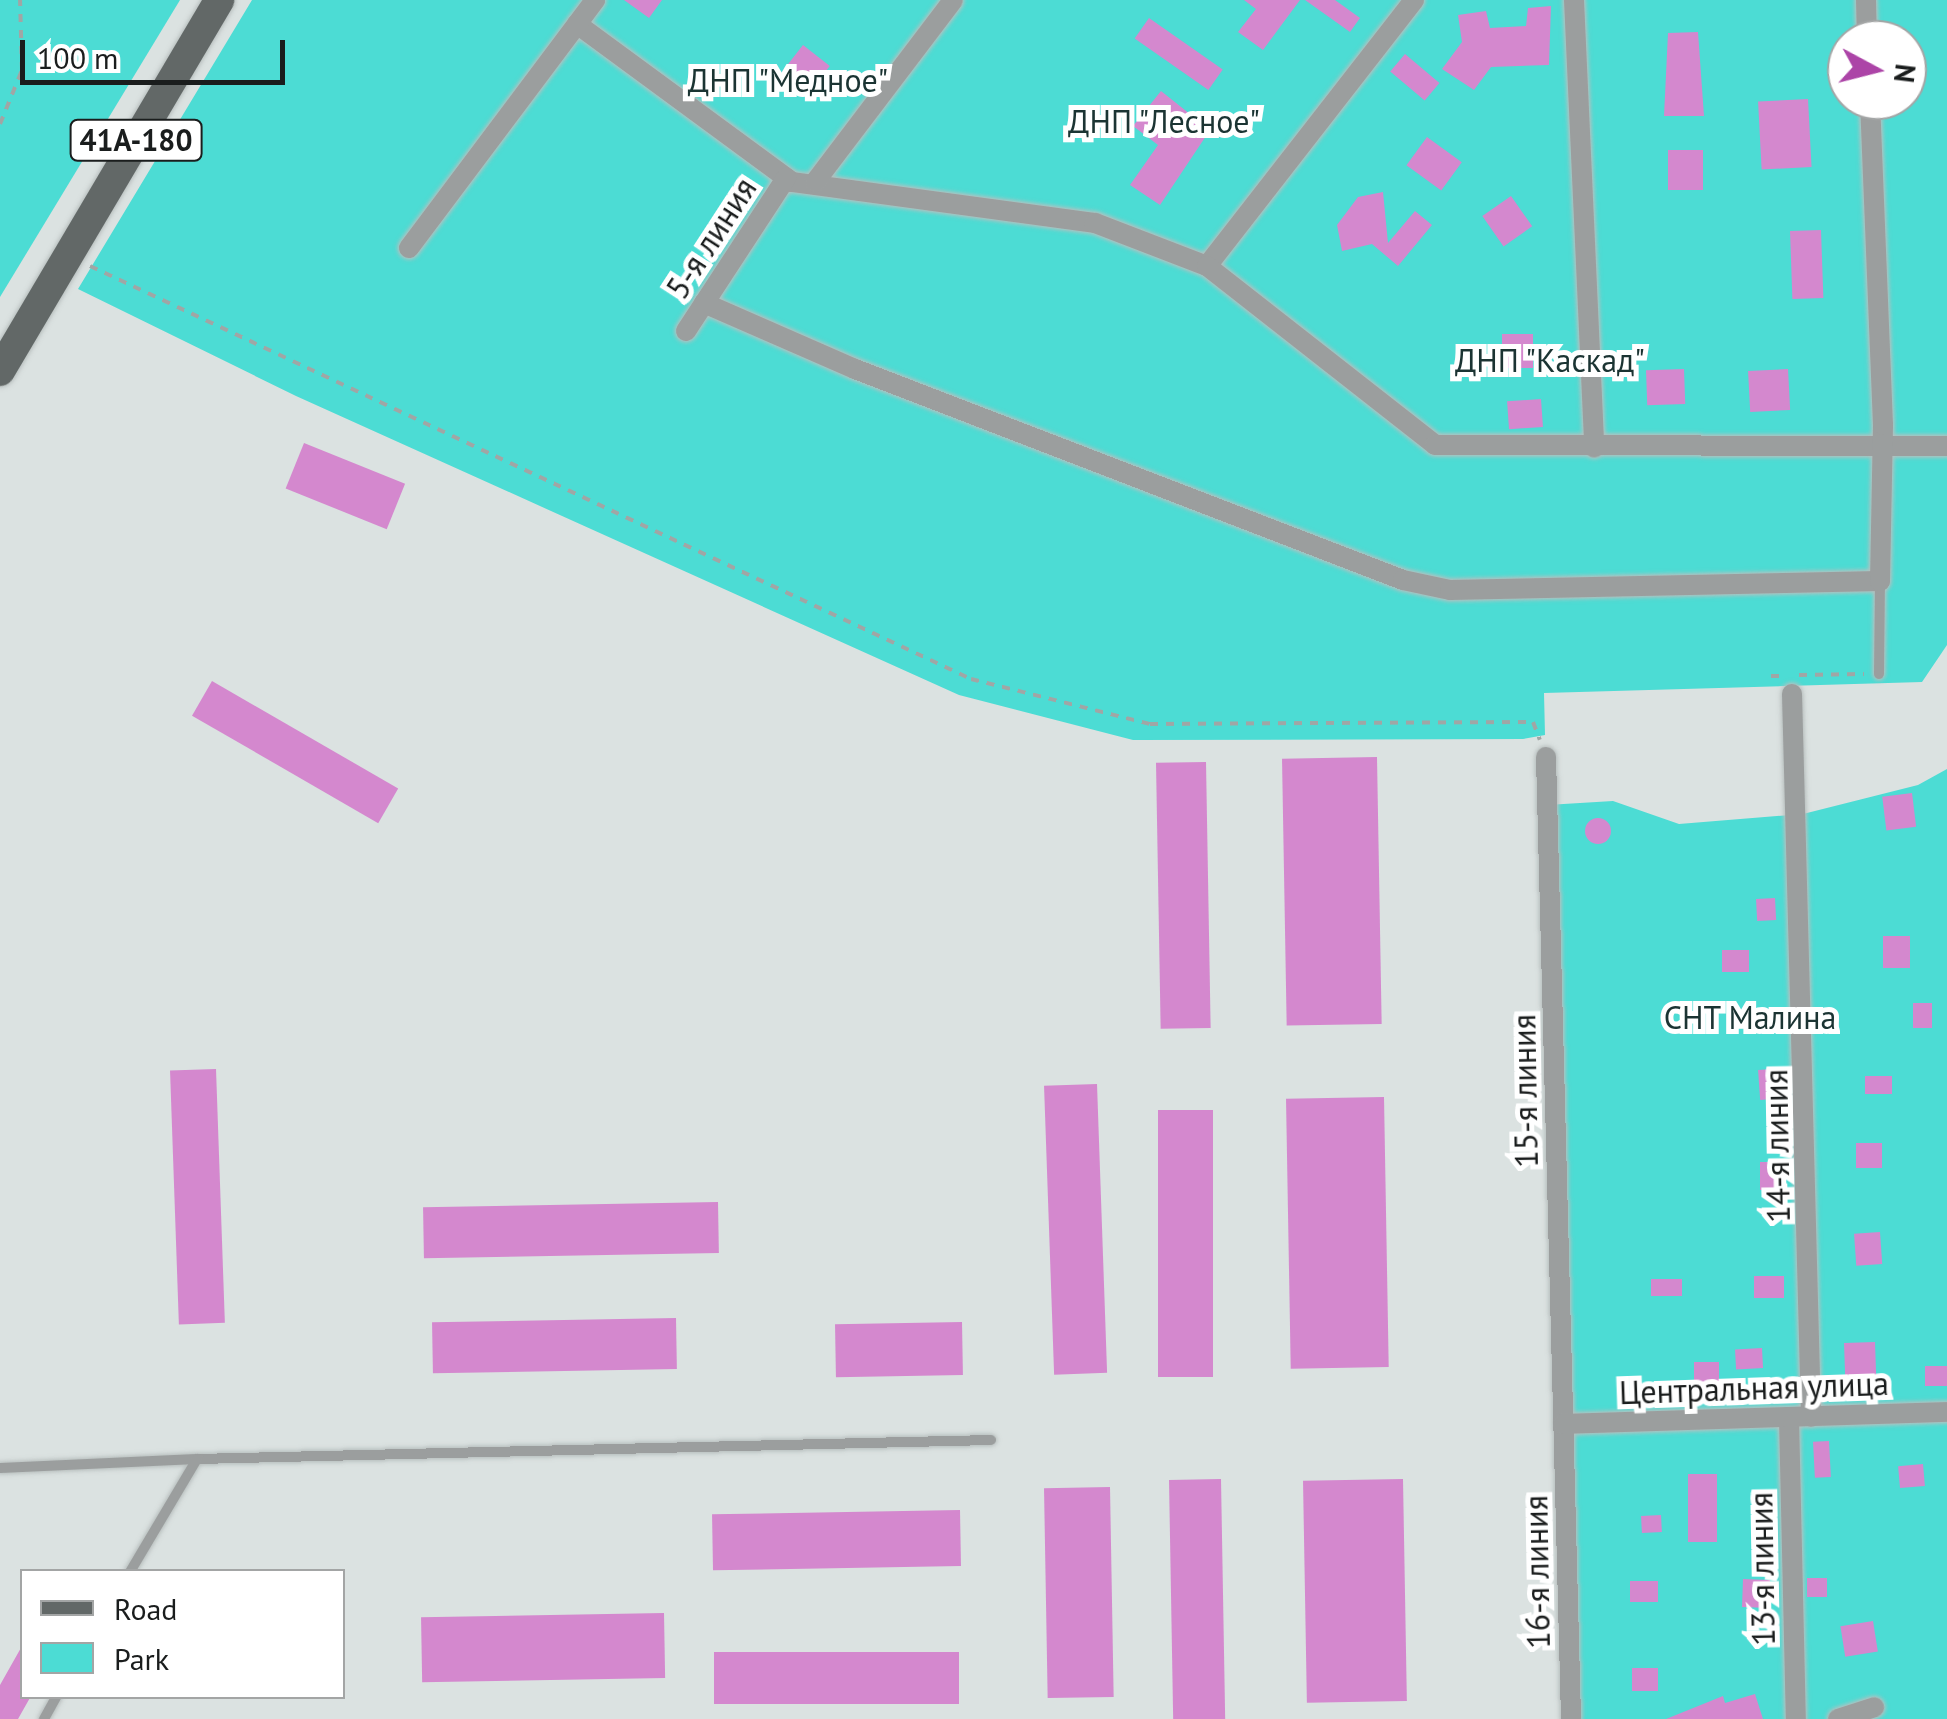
<!DOCTYPE html>
<html>
<head>
<meta charset="utf-8">
<style>
  body { margin:0 }
  #map { position:relative; width:1947px; height:1719px; overflow:hidden; background:#dbe2e1; font-family:"PT Sans",sans-serif }
  div>[style] { position:absolute }
  .green>* { inset:0; background:#4cdcd4 }
  .building>* { inset:0; background:#d488ce; transform-origin:0 0 }
  .round { border-radius:50% }
  .path>* { height:4px; margin-top:-2px; transform-origin:0; background:repeating-linear-gradient(90deg,#a0a6a5 0 8px,transparent 0 16px) }
  .roads { filter:drop-shadow(0 0 2px #b8bfbe) drop-shadow(0 0 2px #b8bfbe) }
  .lane>* { height:10px; margin:-5px; padding:0 5px; transform-origin:5px; border-radius:5px; background:#9b9e9e }
  .street>* { height:20px; margin:-10px; padding:0 10px; transform-origin:10px; border-radius:10px; background:#9b9e9e }
  .primary>* { height:30px; margin:-15px; padding:0 15px; transform-origin:15px; border-radius:15px; background:#626867 }
  span { translate:-50% -50%; white-space:nowrap; text-align:center; line-height:1.15; -webkit-text-stroke:10px #fff; paint-order:stroke }
  .shield-label span { padding:2px 8px; background:#fff; border:2px solid; border-radius:8px; -webkit-text-stroke-width:0 }
  .shield-label { font-size:30px; color:#1a1d1d; font-weight:700 }
  .park-label { font-size:32px; color:#1b3433 }
  .street-label { font-size:32px; color:#1a1d1d }
  .legend { position:absolute; left:20px; top:1569px; width:325px; height:130px; box-sizing:border-box; background:#fff; border:2px solid #a3a5a5; margin:0; padding:12px 18px; list-style:none; font-size:30px; color:#1a1d1d }
  .legend li { display:flex; align-items:center; gap:20px; height:50px }
  .legend b { width:50px; border:2px solid #a3a5a5 }
  .north { position:absolute; left:1827px; top:20px; width:100px; height:100px; box-sizing:border-box; background:#fff; border:2px solid #a3a5a5; border-radius:50%; rotate:97deg; font-size:28px; font-weight:700; line-height:40px; text-align:center; color:#1a1d1d }
  .north::after { content:''; display:block; margin:auto; width:35px; height:45px; background:#ac44a7; clip-path:polygon(50% 0,100% 100%,50% 72%,0 100%) }
  .scale { position:absolute; left:20px; top:40px; width:265px; height:45px; box-sizing:border-box; border:5px solid #1a1d1d; border-top:0; padding-left:12px; font-size:30px; line-height:35px; white-space:nowrap; color:#1a1d1d; -webkit-text-stroke:8px #fff; paint-order:stroke }
</style>
</head>
<body>
<div id="map">
  <div class="green">
    <i style="clip-path:polygon(0 0,180px 0,0 297px)"></i>
    <i style="clip-path:polygon(evenodd,252px 0,1947px 0,1947px 645px,1922px 682px,1544px 693px,1545px 735px,1523px 739px,1133px 740px,959px 695px,296px 396px,78px 289px,252px 0,1847px 40px,1907px 40px,1907px 100px,1847px 100px,1847px 40px)"></i>
    <i style="clip-path:polygon(1947px 769px,1947px 1719px,1571px 1719px,1547px 805px,1613px 801px,1679px 824px,1803px 814px,1918px 785px)"></i>
  </div>
  <div class="building">
    <i style="clip-path:polygon(624px 0,662px 0,649px 18px)"></i>
    <i style="clip-path:polygon(1244px 0,1300px 0,1263px 50px,1238px 32px,1256px 9px)"></i>
    <i style="clip-path:polygon(1305px 0,1335px 0,1360px 18px,1350px 32px)"></i>
    <i style="clip-path:polygon(1551px 6px,1549px 65px,1491px 67px,1474px 90px,1442px 69px,1462px 42px,1458px 15px,1486px 11px,1490px 28px,1526px 26px,1528px 8px)"></i>
    <i style="left:1149px;top:18px;width:90px;height:25px;rotate:35deg"></i>
    <i style="clip-path:polygon(1698px 32px,1704px 116px,1664px 116px,1668px 33px)"></i>
    <i style="left:803px;top:45px;width:34px;height:34px;rotate:38deg"></i>
    <i style="left:1405px;top:54px;width:45px;height:23px;rotate:40deg"></i>
    <i style="clip-path:polygon(1161px 91px,1210px 130px,1160px 205px,1130px 185px,1158px 145px,1133px 126px)"></i>
    <i style="left:1808px;top:99px;width:68px;height:50px;rotate:87deg"></i>
    <i style="left:1427px;top:137px;width:43px;height:35px;rotate:36deg"></i>
    <i style="left:1668px;top:150px;width:35px;height:40px"></i>
    <i style="clip-path:polygon(1383px 192px,1388px 243px,1415px 211px,1432px 225px,1398px 266px,1372px 244px,1342px 251px,1337px 225px,1358px 197px)"></i>
    <i style="left:1511px;top:196px;width:37px;height:35px;rotate:55deg"></i>
    <i style="left:1821px;top:230px;width:68px;height:31px;rotate:88deg"></i>
    <i style="left:1502px;top:334px;width:31px;height:34px"></i>
    <i style="left:1684px;top:369px;width:35px;height:38px;rotate:88deg"></i>
    <i style="left:1788px;top:369px;width:41px;height:40px;rotate:87deg"></i>
    <i style="left:1541px;top:399px;width:28px;height:34px;rotate:86deg"></i>
    <i style="left:304px;top:443px;width:109px;height:49px;rotate:22deg"></i>
    <i style="left:212px;top:681px;width:215px;height:40px;rotate:30deg"></i>
    <i style="left:1377px;top:757px;width:267px;height:95px;rotate:89deg"></i>
    <i style="left:1206px;top:762px;width:266px;height:50px;rotate:89deg"></i>
    <i style="left:1912px;top:793px;width:34px;height:30px;rotate:83deg"></i>
    <i class="round" style="left:1585px;top:818px;width:26px;height:26px"></i>
    <i style="left:1775px;top:898px;width:22px;height:19px;rotate:87deg"></i>
    <i style="left:1883px;top:936px;width:27px;height:32px"></i>
    <i style="left:1722px;top:950px;width:27px;height:22px"></i>
    <i style="left:1913px;top:1003px;width:19px;height:25px"></i>
    <i style="left:1786px;top:1068px;width:30px;height:28px;rotate:86deg"></i>
    <i style="left:216px;top:1069px;width:254px;height:46px;rotate:88deg"></i>
    <i style="left:1892px;top:1076px;width:18px;height:27px;rotate:90deg"></i>
    <i style="left:1097px;top:1084px;width:289px;height:53px;rotate:88deg"></i>
    <i style="left:1384px;top:1097px;width:270px;height:98px;rotate:89deg"></i>
    <i style="left:1158px;top:1110px;width:55px;height:267px"></i>
    <i style="left:1856px;top:1143px;width:26px;height:25px"></i>
    <i style="left:1760px;top:1162px;width:23px;height:28px"></i>
    <i style="left:718px;top:1202px;width:51px;height:295px;rotate:89deg"></i>
    <i style="left:1880px;top:1232px;width:32px;height:26px;rotate:86deg"></i>
    <i style="left:1754px;top:1276px;width:30px;height:22px"></i>
    <i style="left:1682px;top:1279px;width:17px;height:31px;rotate:90deg"></i>
    <i style="left:676px;top:1318px;width:51px;height:244px;rotate:89deg"></i>
    <i style="left:962px;top:1322px;width:53px;height:127px;rotate:89deg"></i>
    <i style="left:1875px;top:1342px;width:33px;height:31px;rotate:88deg"></i>
    <i style="left:1762px;top:1348px;width:20px;height:27px;rotate:87deg"></i>
    <i style="left:1694px;top:1362px;width:25px;height:28px"></i>
    <i style="left:1947px;top:1366px;width:20px;height:22px;rotate:90deg"></i>
    <i style="left:1829px;top:1441px;width:36px;height:16px;rotate:87deg"></i>
    <i style="left:1923px;top:1464px;width:22px;height:25px;rotate:85deg"></i>
    <i style="left:1688px;top:1474px;width:29px;height:68px"></i>
    <i style="left:1221px;top:1479px;width:240px;height:52px;rotate:89deg"></i>
    <i style="left:1403px;top:1479px;width:222px;height:100px;rotate:89deg"></i>
    <i style="left:1110px;top:1487px;width:210px;height:66px;rotate:89deg"></i>
    <i style="left:960px;top:1510px;width:56px;height:248px;rotate:89deg"></i>
    <i style="left:1661px;top:1515px;width:17px;height:20px;rotate:87deg"></i>
    <i style="left:1807px;top:1578px;width:20px;height:19px"></i>
    <i style="left:1743px;top:1579px;width:27px;height:28px;rotate:2deg"></i>
    <i style="left:1658px;top:1581px;width:21px;height:28px;rotate:90deg"></i>
    <i style="left:664px;top:1613px;width:65px;height:243px;rotate:89deg"></i>
    <i style="left:1873px;top:1621px;width:31px;height:33px;rotate:81deg"></i>
    <i style="clip-path:polygon(22px 1646px,22px 1696px,31px 1696px,18px 1719px,0 1719px,0 1685px)"></i>
    <i style="left:959px;top:1652px;width:52px;height:245px;rotate:90deg"></i>
    <i style="left:1658px;top:1668px;width:23px;height:26px;rotate:90deg"></i>
    <i style="clip-path:polygon(1755px 1694px,1763px 1719px,1666px 1719px,1723px 1696px,1725px 1703px)"></i>
  </div>
  <div class="path">
    <i style="left:0;top:124px;width:58px;rotate:-67.8deg"></i>
    <i style="left:22px;top:70px;width:70px;rotate:-91.6deg"></i>
    <i style="left:90px;top:266px;width:973px;rotate:25.12deg"></i>
    <i style="left:971px;top:679px;width:185px;rotate:14.1deg"></i>
    <i style="left:1150px;top:724px;width:383px;rotate:-0.3deg"></i>
    <i style="left:1533px;top:722px;width:19px;rotate:69deg"></i>
    <i style="left:1799px;top:675px;width:65px;rotate:-0.9deg"></i>
    <i style="left:1771px;top:676px;width:13px"></i>
  </div>
  <div class="roads">
    <div class="lane">
      <i style="left:1879px;top:674px;width:93px;rotate:-89.4deg"></i>
      <i style="left:197px;top:1459px;width:794px;rotate:-1.37deg"></i>
      <i style="left:0;top:1468px;width:197px;rotate:-2.6deg"></i>
      <i style="left:197px;top:1459px;width:131px;rotate:120.7deg"></i>
      <i style="left:44px;top:1719px;width:26px;rotate:-61deg"></i>
    </div>
    <div class="street">
      <i style="left:1574px;top:0;width:448px;rotate:87.4deg"></i>
      <i style="left:1866px;top:0;width:40px;rotate:88.6deg"></i>
      <i style="left:577px;top:24px;width:267px;rotate:36.3deg"></i>
      <i style="left:792px;top:182px;width:306px;rotate:7.7deg"></i>
      <i style="left:1095px;top:223px;width:120px;rotate:21deg"></i>
      <i style="left:1207px;top:266px;width:337px;rotate:-52.1deg"></i>
      <i style="left:815px;top:182px;width:228px;rotate:-52.8deg"></i>
      <i style="left:409px;top:248px;width:310px;rotate:-53.1deg"></i>
      <i style="left:1207px;top:266px;width:290px;rotate:38.1deg"></i>
      <i style="left:1435px;top:445px;width:512px;rotate:0.11deg"></i>
      <i style="left:704px;top:303px;width:165px;rotate:23.6deg"></i>
      <i style="left:855px;top:369px;width:587px;rotate:21.06deg"></i>
      <i style="left:1403px;top:580px;width:48px;rotate:12deg"></i>
      <i style="left:1450px;top:590px;width:430px;rotate:-1.2deg"></i>
      <i style="left:1880px;top:581px;width:156px;rotate:-88.9deg"></i>
      <i style="left:1883px;top:425px;width:325px;rotate:-92.3deg"></i>
      <i style="left:686px;top:331px;width:183px;rotate:-56.8deg"></i>
      <i style="left:1792px;top:694px;width:723px;rotate:88.49deg"></i>
      <i style="left:1546px;top:757px;width:962px;rotate:88.51deg"></i>
      <i style="left:1789px;top:1418px;width:301px;rotate:88.7deg"></i>
      <i style="left:1563px;top:1424px;width:384px;rotate:-1.8deg"></i>
      <i style="left:1838px;top:1719px;width:38px;rotate:-18deg"></i>
    </div>
    <div class="primary">
      <i style="left:0;top:371px;width:431px;rotate:-59.4deg"></i>
    </div>
  </div>
  <div class="shield-label">
    <span style="left:136px;top:140px">41А-180</span>
  </div>
  <div class="park-label">
    <span style="left:788px;top:80px">ДНП "Медное"</span>
    <span style="left:1164px;top:121px">ДНП "Лесное"</span>
    <span style="left:1550px;top:360px">ДНП "Каскад"</span>
    <span style="left:1750px;top:1017px">СНТ Малина</span>
  </div>
  <div class="street-label">
    <span style="left:711px;top:238px;rotate:-57deg">5-я линия</span>
    <span style="left:1525px;top:1091px;rotate:-91deg">15-я линия</span>
    <span style="left:1777px;top:1146px;rotate:-91deg">14-я линия</span>
    <span style="left:1754px;top:1388px;rotate:-2deg">Центральная улица</span>
    <span style="left:1762px;top:1569px;rotate:-91deg">13-я линия</span>
    <span style="left:1537px;top:1572px;rotate:-91deg">16-я линия</span>
  </div>
  <ul class="legend">
  <li><b style="height:12px;background:#626867"></b>Road</li>
  <li><b style="height:28px;background:#4cdcd4"></b>Park</li>
  </ul>
  <div class="north">N</div>
  <div class="scale">100 m</div>
</div>
</body>
</html>
